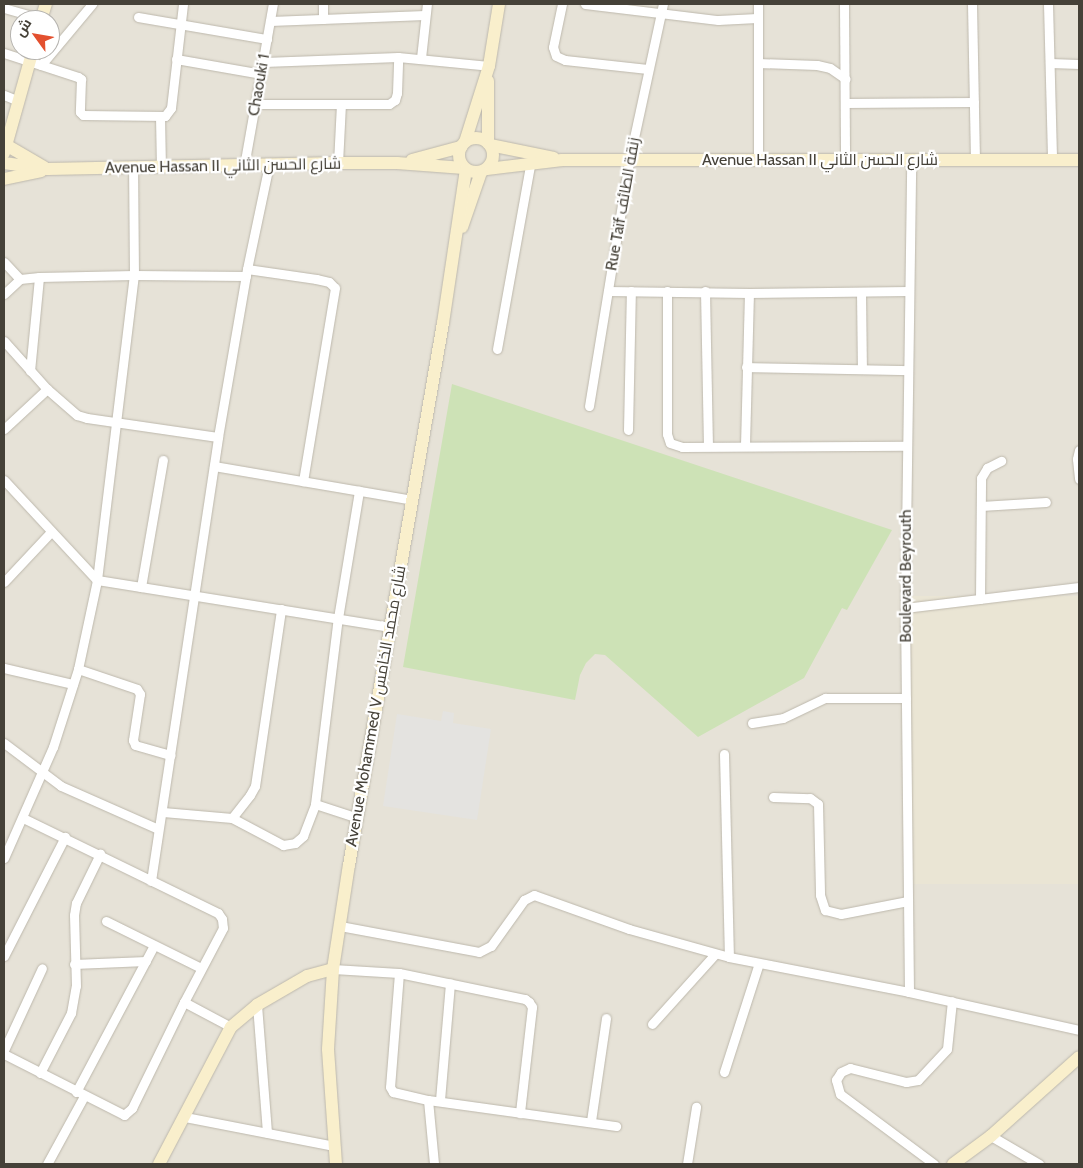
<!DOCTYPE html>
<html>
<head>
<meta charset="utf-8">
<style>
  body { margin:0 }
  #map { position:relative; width:1083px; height:1168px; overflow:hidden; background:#f3f0e9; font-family:Cabin,Cairo,sans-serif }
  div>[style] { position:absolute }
  .residential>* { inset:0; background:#e6e2d7 }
  .education>* { inset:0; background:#eae5d4; transform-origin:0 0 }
  .green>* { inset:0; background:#cde2b6 }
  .parking>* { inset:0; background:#e4e3e0 }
  .roads { filter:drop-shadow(0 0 1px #bdb8ac) drop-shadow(0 0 1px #bdb8ac) }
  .street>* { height:9px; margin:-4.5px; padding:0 4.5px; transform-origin:4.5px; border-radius:4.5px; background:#fff }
  .secondary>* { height:12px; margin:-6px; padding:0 6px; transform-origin:6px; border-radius:6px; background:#f9efcc }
  .secondary>.ring { margin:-6px; padding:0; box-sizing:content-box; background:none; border:12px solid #f9efcc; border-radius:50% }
  span { translate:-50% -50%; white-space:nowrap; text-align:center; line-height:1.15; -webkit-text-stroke:4.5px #fff; paint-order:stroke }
  .street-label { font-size:16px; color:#454138 }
  .frame { position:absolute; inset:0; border:5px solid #454138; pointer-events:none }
  .north { position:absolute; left:10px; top:10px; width:50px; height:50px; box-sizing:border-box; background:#fff; border:1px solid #b5b3af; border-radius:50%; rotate:302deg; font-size:14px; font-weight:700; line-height:20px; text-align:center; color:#454138 }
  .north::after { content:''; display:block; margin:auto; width:18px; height:22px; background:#e3502f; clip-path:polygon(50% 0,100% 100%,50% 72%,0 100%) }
</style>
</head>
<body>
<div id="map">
  <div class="residential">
    <i style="clip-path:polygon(evenodd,4px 4px,1079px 4px,1079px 1164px,4px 1164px,4px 4px,20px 20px,50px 20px,50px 50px,20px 50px,20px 20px)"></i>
  </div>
  <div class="education">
    <i style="left:1079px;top:596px;width:288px;height:171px;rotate:90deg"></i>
  </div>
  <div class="green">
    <i style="clip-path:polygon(452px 384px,892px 530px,847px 610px,842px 608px,804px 678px,698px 737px,605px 655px,595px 654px,586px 663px,580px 675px,575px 700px,403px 667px)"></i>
  </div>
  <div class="parking">
    <i style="clip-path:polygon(443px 711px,454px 713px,453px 723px,491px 729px,477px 820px,383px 806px,397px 714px,441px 721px)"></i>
  </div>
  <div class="roads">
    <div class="street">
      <i style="left:562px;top:4px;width:44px;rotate:101.8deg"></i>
      <i style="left:553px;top:47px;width:9px;rotate:72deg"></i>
      <i style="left:556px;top:56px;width:10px;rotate:24deg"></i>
      <i style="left:565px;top:60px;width:83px;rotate:6.2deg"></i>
      <i style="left:585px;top:4px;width:134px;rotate:6.9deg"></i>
      <i style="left:718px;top:20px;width:39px;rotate:-3deg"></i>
      <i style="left:758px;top:4px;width:155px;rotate:90deg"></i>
      <i style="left:844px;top:4px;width:156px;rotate:89.6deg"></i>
      <i style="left:972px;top:4px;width:155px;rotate:88.9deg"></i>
      <i style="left:1048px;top:4px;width:156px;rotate:88.5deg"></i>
      <i style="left:4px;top:8px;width:40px;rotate:16deg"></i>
      <i style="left:138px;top:17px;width:131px;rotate:9.7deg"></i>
      <i style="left:323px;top:19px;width:15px;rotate:-90deg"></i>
      <i style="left:270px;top:21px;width:155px;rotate:-2.2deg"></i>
      <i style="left:4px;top:53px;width:78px;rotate:18deg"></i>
      <i style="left:78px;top:77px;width:4px;rotate:34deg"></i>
      <i style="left:81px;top:79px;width:33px;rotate:92deg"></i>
      <i style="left:80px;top:112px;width:4px;rotate:45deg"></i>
      <i style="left:83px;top:115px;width:82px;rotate:0.7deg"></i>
      <i style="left:165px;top:116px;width:10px;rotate:-53deg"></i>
      <i style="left:171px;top:108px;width:105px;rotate:-83.4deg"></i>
      <i style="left:421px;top:58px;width:54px;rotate:-83.7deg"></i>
      <i style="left:176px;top:59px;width:87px;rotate:9.9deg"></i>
      <i style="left:264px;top:62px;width:134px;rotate:-2.1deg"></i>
      <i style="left:398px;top:57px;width:91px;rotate:5.6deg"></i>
      <i style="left:758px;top:63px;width:59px;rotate:1.9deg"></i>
      <i style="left:817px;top:65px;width:13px;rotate:13deg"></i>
      <i style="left:830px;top:68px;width:19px;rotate:35deg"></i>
      <i style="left:1050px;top:63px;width:29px;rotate:2deg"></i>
      <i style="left:41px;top:65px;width:80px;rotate:-50.1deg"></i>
      <i style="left:4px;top:95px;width:16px;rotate:22deg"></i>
      <i style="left:845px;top:103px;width:129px;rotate:-0.4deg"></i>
      <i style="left:257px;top:104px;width:132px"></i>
      <i style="left:389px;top:104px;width:7px;rotate:-34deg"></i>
      <i style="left:395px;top:100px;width:7px;rotate:-74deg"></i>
      <i style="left:397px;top:93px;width:36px;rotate:-88deg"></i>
      <i style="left:160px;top:116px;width:51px;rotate:88.9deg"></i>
      <i style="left:338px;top:163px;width:59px;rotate:-87.1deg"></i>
      <i style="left:244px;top:166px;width:165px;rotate:-79.9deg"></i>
      <i style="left:4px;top:262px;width:23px;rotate:47deg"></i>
      <i style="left:247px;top:269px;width:70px;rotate:8.2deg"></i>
      <i style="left:316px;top:279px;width:13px;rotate:13deg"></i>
      <i style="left:329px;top:282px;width:8px;rotate:45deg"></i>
      <i style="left:335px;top:288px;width:196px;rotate:99.4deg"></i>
      <i style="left:608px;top:291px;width:141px;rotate:0.8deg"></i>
      <i style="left:749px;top:293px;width:160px;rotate:-0.7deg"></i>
      <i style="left:667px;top:291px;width:143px;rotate:90deg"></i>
      <i style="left:667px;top:434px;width:9px;rotate:72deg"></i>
      <i style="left:670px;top:443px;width:13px;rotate:18deg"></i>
      <i style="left:682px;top:447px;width:225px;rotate:-0.3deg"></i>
      <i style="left:705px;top:291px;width:155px;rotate:88.9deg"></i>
      <i style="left:861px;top:292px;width:77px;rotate:89.3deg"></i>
      <i style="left:4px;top:294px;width:22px;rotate:-43deg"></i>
      <i style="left:20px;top:279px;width:19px;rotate:-6deg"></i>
      <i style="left:39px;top:277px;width:95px;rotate:-1.2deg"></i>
      <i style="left:134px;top:275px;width:112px;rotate:0.5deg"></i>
      <i style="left:4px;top:341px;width:64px;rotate:48.1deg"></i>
      <i style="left:47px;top:389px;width:40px;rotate:41deg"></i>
      <i style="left:77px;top:415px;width:10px;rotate:17deg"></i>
      <i style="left:87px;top:418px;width:132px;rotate:8.3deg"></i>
      <i style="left:497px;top:349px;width:187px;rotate:-79.8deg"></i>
      <i style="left:746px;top:367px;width:162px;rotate:1.1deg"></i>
      <i style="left:30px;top:371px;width:94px;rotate:-84.5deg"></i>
      <i style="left:589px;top:406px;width:248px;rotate:-80.7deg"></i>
      <i style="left:629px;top:161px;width:161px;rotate:-77.8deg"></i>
      <i style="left:4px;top:429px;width:59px;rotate:-42.9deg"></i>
      <i style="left:628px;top:430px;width:139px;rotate:-88.8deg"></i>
      <i style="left:745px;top:445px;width:152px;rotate:-88.5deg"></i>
      <i style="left:1079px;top:450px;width:9px;rotate:103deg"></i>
      <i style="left:1077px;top:459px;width:20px;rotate:84deg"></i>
      <i style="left:214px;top:466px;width:201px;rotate:9.7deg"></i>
      <i style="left:4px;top:480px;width:137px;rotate:47.1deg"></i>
      <i style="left:97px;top:580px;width:297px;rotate:9.1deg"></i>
      <i style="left:981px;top:506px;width:65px;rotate:-3.5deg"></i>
      <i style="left:4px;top:582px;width:69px;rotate:-46.8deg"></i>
      <i style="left:141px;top:587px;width:129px;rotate:-80.2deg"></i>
      <i style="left:980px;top:599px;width:121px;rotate:-89.5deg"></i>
      <i style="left:981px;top:478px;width:12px;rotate:-59deg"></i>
      <i style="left:987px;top:468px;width:16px;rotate:-27deg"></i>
      <i style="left:905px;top:608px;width:175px;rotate:-6.9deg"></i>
      <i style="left:4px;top:668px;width:71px;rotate:13.1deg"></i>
      <i style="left:78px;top:669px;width:62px;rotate:18.7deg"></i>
      <i style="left:137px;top:689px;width:6px;rotate:59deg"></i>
      <i style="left:140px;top:694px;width:47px;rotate:98.7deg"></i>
      <i style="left:133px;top:740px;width:5px;rotate:68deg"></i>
      <i style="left:135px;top:745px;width:37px;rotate:16deg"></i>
      <i style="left:752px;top:723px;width:31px;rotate:-9deg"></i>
      <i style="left:783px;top:718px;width:47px;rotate:-25.5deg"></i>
      <i style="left:825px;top:698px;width:81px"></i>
      <i style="left:4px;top:743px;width:71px;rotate:37deg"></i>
      <i style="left:61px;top:786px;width:106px;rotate:23.9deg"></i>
      <i style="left:724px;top:754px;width:203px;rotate:88.6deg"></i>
      <i style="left:773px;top:797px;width:37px;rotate:2deg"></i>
      <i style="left:810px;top:798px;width:10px;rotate:37deg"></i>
      <i style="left:818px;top:804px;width:91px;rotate:88.7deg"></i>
      <i style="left:820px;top:895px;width:16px;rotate:72deg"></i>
      <i style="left:825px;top:910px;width:16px;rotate:14deg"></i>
      <i style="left:841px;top:914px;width:68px;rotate:-11deg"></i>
      <i style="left:163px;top:812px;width:69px;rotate:5deg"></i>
      <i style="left:232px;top:818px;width:29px;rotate:-52deg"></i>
      <i style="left:250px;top:795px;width:10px;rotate:-61deg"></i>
      <i style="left:255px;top:786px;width:179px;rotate:-81.6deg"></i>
      <i style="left:23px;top:818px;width:217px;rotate:26deg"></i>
      <i style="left:218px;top:913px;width:7px;rotate:56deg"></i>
      <i style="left:222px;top:919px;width:9px;rotate:84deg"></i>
      <i style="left:223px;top:928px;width:84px;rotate:117.8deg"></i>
      <i style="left:184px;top:1002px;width:53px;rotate:28deg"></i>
      <i style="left:232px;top:818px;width:58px;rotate:27.9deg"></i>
      <i style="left:283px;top:845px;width:12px;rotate:-9deg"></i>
      <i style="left:295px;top:843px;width:11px;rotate:-41deg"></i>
      <i style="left:303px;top:836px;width:34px;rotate:-69deg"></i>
      <i style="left:358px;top:818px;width:45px;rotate:-162deg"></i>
      <i style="left:315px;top:804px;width:187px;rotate:-83deg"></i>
      <i style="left:338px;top:618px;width:129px;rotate:-80.6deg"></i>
      <i style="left:4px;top:858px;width:121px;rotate:-66.2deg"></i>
      <i style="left:53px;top:747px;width:82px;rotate:-72.2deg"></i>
      <i style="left:78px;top:669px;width:91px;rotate:-77.9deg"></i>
      <i style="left:97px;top:580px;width:307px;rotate:-83.1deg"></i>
      <i style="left:134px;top:275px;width:107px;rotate:-90.5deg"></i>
      <i style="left:151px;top:881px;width:449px;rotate:-81.4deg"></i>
      <i style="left:218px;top:437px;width:170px;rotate:-80.2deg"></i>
      <i style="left:247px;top:269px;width:106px;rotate:-78.1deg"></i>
      <i style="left:106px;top:921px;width:106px;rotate:26.3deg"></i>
      <i style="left:340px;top:926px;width:141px;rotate:10.6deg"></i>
      <i style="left:479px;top:952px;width:13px;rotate:-27deg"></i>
      <i style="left:491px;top:946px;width:57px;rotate:-54.3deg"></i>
      <i style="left:524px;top:900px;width:11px;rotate:-27deg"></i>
      <i style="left:534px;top:895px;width:101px;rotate:19.7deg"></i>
      <i style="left:629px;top:929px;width:104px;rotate:15.6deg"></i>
      <i style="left:729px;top:957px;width:183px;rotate:11deg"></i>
      <i style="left:909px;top:992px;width:174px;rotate:12.6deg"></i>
      <i style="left:4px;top:956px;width:134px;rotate:-62.9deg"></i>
      <i style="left:74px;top:964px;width:72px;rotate:-2.4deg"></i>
      <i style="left:333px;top:969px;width:66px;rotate:3.5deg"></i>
      <i style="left:399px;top:973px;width:129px;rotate:11.7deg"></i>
      <i style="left:525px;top:999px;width:5px;rotate:37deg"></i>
      <i style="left:529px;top:1002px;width:6px;rotate:59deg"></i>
      <i style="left:532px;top:1007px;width:107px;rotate:96.5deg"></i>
      <i style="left:399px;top:973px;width:114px;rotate:94.5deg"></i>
      <i style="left:390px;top:1087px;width:6px;rotate:59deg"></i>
      <i style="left:393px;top:1092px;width:36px;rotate:13deg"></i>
      <i style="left:428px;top:1100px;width:190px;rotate:7.9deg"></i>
      <i style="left:909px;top:992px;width:384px;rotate:-90.6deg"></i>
      <i style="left:905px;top:608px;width:448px;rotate:-89.2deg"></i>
      <i style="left:257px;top:1005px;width:128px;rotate:85.5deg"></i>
      <i style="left:652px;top:1024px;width:94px;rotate:-48deg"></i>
      <i style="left:4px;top:1050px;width:90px;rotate:-65.1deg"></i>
      <i style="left:4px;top:1054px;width:135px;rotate:26.9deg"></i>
      <i style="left:124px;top:1115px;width:11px;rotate:-41deg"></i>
      <i style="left:132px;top:1108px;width:118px;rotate:-63.9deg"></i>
      <i style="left:724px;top:1072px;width:114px;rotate:-72.2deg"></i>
      <i style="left:40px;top:1073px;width:68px;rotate:-62.7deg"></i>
      <i style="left:71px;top:1013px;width:27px;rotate:-80deg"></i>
      <i style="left:76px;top:986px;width:71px;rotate:-91.6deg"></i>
      <i style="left:74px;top:915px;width:12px;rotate:-81deg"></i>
      <i style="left:76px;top:903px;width:55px;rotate:-63.9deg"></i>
      <i style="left:76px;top:1092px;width:166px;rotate:-62deg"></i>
      <i style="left:428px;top:1100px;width:64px;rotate:84.6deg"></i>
      <i style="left:440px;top:1100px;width:117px;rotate:-85.1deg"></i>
      <i style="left:185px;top:1117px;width:152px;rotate:11deg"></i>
      <i style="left:591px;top:1121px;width:104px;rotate:-81.7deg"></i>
      <i style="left:991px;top:1136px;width:56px;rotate:30.3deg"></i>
      <i style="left:47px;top:1164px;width:77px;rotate:-61.4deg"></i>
      <i style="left:687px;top:1164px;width:58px;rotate:-81deg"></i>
      <i style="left:934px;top:1164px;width:117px;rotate:-143.3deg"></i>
      <i style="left:840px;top:1094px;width:15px;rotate:-106deg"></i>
      <i style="left:836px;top:1080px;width:9px;rotate:-58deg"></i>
      <i style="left:841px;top:1072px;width:10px;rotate:-24deg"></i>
      <i style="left:850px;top:1068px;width:58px;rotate:14deg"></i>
      <i style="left:906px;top:1082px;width:12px;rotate:-9deg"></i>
      <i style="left:918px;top:1080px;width:42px;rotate:-46.9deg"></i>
      <i style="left:947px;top:1049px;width:48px;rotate:-84.1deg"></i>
    </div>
    <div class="secondary">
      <i style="left:41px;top:20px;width:17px;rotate:-73deg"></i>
      <i class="ring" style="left:459px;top:138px;width:22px;height:22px"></i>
      <i style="left:465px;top:142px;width:80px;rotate:-72.5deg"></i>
      <i style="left:489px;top:66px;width:63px;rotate:-80.8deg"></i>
      <i style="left:488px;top:143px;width:62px;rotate:-90deg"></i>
      <i style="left:6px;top:145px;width:44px;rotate:30.1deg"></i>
      <i style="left:490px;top:145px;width:65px;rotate:11.5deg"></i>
      <i style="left:4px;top:153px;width:107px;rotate:-74.3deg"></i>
      <i style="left:412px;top:160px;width:51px;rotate:-14.9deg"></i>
      <i style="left:4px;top:163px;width:44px;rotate:7.8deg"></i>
      <i style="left:48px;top:169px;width:290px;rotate:-1.2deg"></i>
      <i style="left:338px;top:163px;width:59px"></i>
      <i style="left:397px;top:163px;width:67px;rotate:4.3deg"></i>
      <i style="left:487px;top:169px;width:76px;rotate:-6.8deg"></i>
      <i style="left:562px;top:160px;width:517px"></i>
      <i style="left:4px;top:179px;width:38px;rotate:-12deg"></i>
      <i style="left:462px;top:227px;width:58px;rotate:-70.9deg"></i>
      <i style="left:159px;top:1164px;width:155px;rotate:-62.3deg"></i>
      <i style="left:231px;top:1027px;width:34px;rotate:-40deg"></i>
      <i style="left:257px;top:1005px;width:58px;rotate:-30.1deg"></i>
      <i style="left:307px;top:976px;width:27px;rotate:-15deg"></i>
      <i style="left:336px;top:1164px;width:115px;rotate:-94deg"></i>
      <i style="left:328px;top:1049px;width:80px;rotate:-86.4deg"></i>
      <i style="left:333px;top:969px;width:105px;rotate:-81.3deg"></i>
      <i style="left:349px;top:865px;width:550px;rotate:-80.16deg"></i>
      <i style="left:443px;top:323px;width:155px;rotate:-81.5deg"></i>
      <i style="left:953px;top:1164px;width:47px;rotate:-36.4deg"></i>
      <i style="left:991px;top:1136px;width:118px;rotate:-41.9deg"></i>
    </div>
  </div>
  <div class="street-label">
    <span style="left:259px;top:85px;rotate:-80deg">Chaouki 1</span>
    <span style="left:820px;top:160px">Avenue Hassan II شارع الحسن الثاني</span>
    <span style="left:223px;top:166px;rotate:-1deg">Avenue Hassan II شارع الحسن الثاني</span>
    <span style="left:623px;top:204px;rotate:-80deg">Rue Taïf زنقة الطائف</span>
    <span style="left:906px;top:576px;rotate:-90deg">Boulevard Beyrouth</span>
    <span style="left:376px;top:706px;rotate:-80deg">Avenue Mohammed V شارع محمد الخامس</span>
  </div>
  <div class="frame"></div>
  <div class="north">ش</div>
</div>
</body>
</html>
